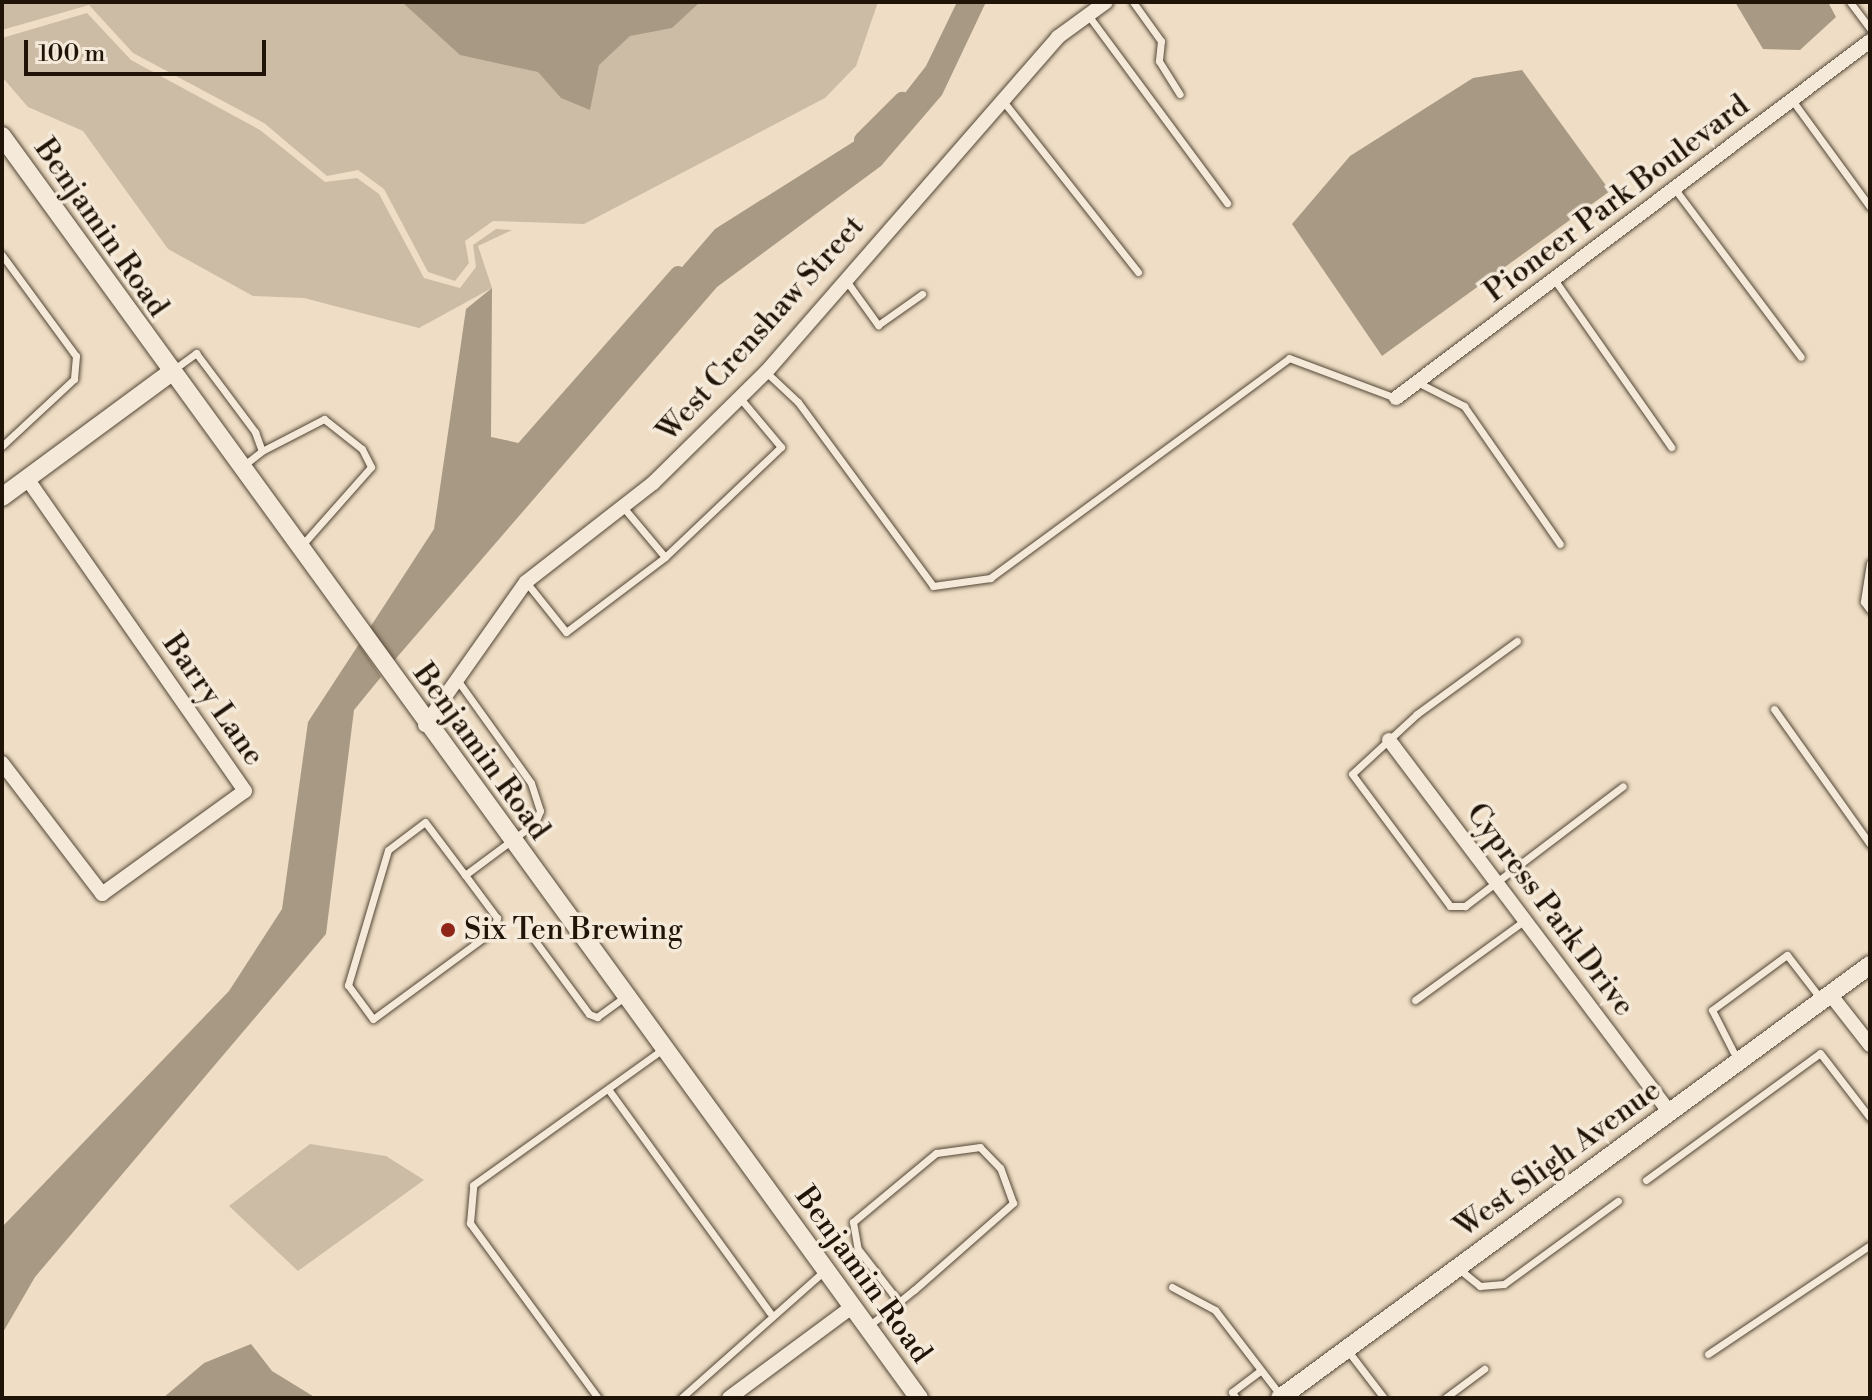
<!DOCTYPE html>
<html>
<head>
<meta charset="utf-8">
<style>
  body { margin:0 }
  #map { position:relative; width:1872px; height:1400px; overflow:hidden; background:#efdec5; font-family:"Libre Bodoni",serif }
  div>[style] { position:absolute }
  .green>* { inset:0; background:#ccbca5 }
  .water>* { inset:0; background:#a89984 }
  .canal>* { height:16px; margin:-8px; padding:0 8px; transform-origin:8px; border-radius:8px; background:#a89984 }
  .roads { filter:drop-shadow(0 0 2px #534636) drop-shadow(0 0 2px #534636) }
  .service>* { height:7px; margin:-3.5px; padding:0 3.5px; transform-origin:3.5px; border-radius:3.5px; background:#f5ead9 }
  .minor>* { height:14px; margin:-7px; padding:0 7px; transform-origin:7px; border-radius:7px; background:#f5ead9 }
  .tertiary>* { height:18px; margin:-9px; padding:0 9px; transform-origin:9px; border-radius:9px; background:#f5ead9 }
  .dots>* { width:22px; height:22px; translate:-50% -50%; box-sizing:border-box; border:4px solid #f5ead9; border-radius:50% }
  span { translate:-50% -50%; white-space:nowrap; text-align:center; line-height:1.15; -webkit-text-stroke:7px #f5ead9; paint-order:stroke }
  .street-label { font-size:30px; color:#1f1407 }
  .poi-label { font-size:30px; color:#1f1407 }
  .left { translate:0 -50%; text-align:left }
  .frame { position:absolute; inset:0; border:4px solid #1f1407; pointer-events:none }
  .scale { position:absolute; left:24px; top:40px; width:242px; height:36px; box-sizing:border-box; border:4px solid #1f1407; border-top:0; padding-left:10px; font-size:24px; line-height:28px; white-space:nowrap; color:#1f1407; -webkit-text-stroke:6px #f5ead9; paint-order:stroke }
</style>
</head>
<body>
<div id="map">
  <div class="green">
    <i style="clip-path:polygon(2px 2px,878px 2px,856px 66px,825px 98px,584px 224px,493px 221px,465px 241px,469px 263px,455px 281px,428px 272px,384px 189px,358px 170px,327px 176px,264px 123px,133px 53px,89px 5px,2px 30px)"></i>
    <i style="clip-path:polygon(87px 13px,131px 60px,260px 130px,325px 182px,357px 178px,379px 194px,424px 278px,460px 288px,476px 267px,473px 245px,496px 229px,512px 230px,478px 246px,492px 288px,419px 328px,304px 298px,253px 296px,168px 249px,83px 131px,28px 107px,2px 77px,2px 38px)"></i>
    <i style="clip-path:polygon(310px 1144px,386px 1156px,424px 1180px,298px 1271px,229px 1206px)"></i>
  </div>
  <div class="water">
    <i style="clip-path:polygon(402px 2px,700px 2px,672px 28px,630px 36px,599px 65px,590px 110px,561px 98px,538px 72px,460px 55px)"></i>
    <i style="clip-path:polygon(957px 2px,986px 2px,942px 95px,881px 166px,717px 287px,392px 663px,369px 629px,434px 529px,466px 309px,492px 288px,491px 437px,528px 445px,715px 229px,880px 125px,926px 66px)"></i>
    <i style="clip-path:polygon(1735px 2px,1828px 2px,1836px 17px,1800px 50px,1763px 49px)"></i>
    <i style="clip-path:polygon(1522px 70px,1610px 191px,1382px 356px,1292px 224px,1350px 156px,1473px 78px)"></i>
    <i style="clip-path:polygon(359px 644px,381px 677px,354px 710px,326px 934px,35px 1277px,2px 1334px,2px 1227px,229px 991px,282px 909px,308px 722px)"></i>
    <i style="clip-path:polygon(251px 1344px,272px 1371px,316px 1398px,163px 1398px,204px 1363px)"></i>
  </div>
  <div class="canal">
    <i style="left:862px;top:140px;width:57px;rotate:-45deg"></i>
    <i style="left:514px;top:460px;width:248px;rotate:-48.6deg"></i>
  </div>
  <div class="roads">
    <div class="service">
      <i style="left:1133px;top:2px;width:48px;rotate:54.3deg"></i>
      <i style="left:1161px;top:41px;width:20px;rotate:96deg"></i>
      <i style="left:1159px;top:61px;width:39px;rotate:58deg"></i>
      <i style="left:1850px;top:2px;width:34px;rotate:53deg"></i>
      <i style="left:1088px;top:15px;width:234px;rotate:53.5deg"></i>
      <i style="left:1792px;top:100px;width:132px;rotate:53.9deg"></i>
      <i style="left:1003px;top:101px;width:218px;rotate:51.7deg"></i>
      <i style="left:1674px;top:188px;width:211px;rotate:53.1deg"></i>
      <i style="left:2px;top:255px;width:125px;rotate:53.8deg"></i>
      <i style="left:76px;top:356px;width:23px;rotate:95deg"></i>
      <i style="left:74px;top:379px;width:98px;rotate:137.1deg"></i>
      <i style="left:845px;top:279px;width:57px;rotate:54.3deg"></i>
      <i style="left:878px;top:325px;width:54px;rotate:-35.2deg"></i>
      <i style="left:1554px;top:279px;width:205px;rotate:55.1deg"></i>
      <i style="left:173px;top:370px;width:29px;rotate:-36deg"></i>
      <i style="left:196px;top:353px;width:99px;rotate:53.2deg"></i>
      <i style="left:255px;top:432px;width:20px;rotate:70deg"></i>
      <i style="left:262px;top:451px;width:23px;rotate:142deg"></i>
      <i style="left:767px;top:373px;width:42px;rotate:43.1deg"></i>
      <i style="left:798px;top:402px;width:228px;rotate:53.7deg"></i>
      <i style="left:933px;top:586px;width:58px;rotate:-8deg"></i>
      <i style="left:990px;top:578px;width:371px;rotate:-36.3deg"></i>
      <i style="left:1289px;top:358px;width:114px;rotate:20.5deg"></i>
      <i style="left:1419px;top:383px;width:51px;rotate:27.1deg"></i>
      <i style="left:1464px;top:406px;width:168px;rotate:55.2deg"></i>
      <i style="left:262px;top:451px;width:70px;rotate:-27.3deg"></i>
      <i style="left:324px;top:419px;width:48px;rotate:38.3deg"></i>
      <i style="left:362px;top:449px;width:20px;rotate:63deg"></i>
      <i style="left:371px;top:467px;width:104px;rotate:131.5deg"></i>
      <i style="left:623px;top:507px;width:65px;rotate:50deg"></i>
      <i style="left:665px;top:557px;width:160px;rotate:-43.5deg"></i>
      <i style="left:781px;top:447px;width:64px;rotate:-129.9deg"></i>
      <i style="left:1870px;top:563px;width:39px;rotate:99deg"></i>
      <i style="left:1864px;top:602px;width:10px;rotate:53deg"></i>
      <i style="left:526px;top:582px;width:64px;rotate:51.3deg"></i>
      <i style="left:566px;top:632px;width:124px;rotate:-37.1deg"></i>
      <i style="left:1517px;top:641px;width:124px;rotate:143.9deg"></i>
      <i style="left:1417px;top:714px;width:88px;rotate:137.3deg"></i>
      <i style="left:1352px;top:774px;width:164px;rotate:53.4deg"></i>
      <i style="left:1450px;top:906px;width:15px"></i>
      <i style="left:1465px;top:906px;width:198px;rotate:-37.2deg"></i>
      <i style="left:458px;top:681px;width:125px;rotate:54.4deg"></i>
      <i style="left:531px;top:783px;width:29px;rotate:72deg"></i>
      <i style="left:540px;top:811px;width:13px;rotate:113deg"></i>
      <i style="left:535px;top:823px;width:87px;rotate:143.4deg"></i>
      <i style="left:465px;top:875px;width:66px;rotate:-127deg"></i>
      <i style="left:425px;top:822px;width:46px;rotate:142.9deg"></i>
      <i style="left:388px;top:850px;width:141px;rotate:106.5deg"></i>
      <i style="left:348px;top:985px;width:42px;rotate:53.7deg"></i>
      <i style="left:373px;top:1019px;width:149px;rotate:-36.3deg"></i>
      <i style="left:493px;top:931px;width:14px;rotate:-73deg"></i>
      <i style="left:497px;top:918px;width:54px;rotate:-126.7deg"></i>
      <i style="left:1774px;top:709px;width:166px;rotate:54.6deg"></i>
      <i style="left:533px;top:938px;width:94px;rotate:53.6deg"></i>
      <i style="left:589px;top:1014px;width:9px;rotate:21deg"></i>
      <i style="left:597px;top:1017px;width:34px;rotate:-36deg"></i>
      <i style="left:1415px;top:1000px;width:136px;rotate:-36deg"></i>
      <i style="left:1737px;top:1059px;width:55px;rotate:-117deg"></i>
      <i style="left:1712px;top:1010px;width:93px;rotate:-36.3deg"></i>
      <i style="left:1787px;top:955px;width:56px;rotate:52.3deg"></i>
      <i style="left:608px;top:1089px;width:276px;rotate:54.1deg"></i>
      <i style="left:1646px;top:1180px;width:215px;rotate:-36.1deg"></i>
      <i style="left:1820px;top:1053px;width:82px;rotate:52.4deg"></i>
      <i style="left:1459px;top:1269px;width:27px;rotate:39deg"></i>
      <i style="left:1480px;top:1286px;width:24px;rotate:-5deg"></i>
      <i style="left:1504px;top:1284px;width:141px;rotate:-36.1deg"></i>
      <i style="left:1172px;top:1287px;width:49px;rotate:28.1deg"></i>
      <i style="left:1215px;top:1310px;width:108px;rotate:52.5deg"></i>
      <i style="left:868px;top:1326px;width:30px;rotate:-37deg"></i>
      <i style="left:892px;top:1308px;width:9px;rotate:-41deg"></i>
      <i style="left:899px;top:1302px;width:19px;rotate:-39deg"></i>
      <i style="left:914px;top:1290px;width:132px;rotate:-41.3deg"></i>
      <i style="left:1013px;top:1203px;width:37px;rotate:-110deg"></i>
      <i style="left:1000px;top:1168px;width:29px;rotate:-134deg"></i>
      <i style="left:980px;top:1147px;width:44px;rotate:172.2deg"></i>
      <i style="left:936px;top:1153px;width:108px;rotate:140.3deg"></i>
      <i style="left:853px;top:1222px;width:27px;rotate:80deg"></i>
      <i style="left:858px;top:1249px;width:67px;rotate:52.3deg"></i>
      <i style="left:1348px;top:1351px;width:59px;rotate:52.5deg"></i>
      <i style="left:1708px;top:1354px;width:195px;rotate:-33.9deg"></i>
      <i style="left:598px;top:1398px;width:217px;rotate:-126.2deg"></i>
      <i style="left:470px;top:1223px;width:38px;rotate:-85deg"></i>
      <i style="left:473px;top:1185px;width:234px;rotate:-35.6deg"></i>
      <i style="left:681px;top:1398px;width:193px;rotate:-41.6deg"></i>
      <i style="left:1236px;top:1398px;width:7px;rotate:-124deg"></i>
      <i style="left:1232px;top:1392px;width:36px;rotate:-37deg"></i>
      <i style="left:1445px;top:1398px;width:49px;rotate:-36.6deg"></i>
    </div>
    <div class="minor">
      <i style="left:1396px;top:398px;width:593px;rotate:-36.99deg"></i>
      <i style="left:425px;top:725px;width:175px;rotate:-54.8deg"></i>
      <i style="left:526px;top:582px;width:161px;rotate:-37.9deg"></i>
      <i style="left:653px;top:483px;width:158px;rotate:-44.5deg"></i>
      <i style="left:766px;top:372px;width:444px;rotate:-48.9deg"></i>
      <i style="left:1058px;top:37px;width:59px;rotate:-36.1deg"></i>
      <i style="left:1389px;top:740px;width:466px;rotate:53deg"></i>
      <i style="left:2px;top:763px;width:165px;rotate:52.6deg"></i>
      <i style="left:102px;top:894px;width:176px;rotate:-35.8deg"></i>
      <i style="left:245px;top:791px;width:381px;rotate:-124.9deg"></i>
      <i style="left:1830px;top:994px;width:65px;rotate:51.9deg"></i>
      <i style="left:729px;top:1398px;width:153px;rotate:-36.5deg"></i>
    </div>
    <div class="tertiary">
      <i style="left:2px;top:136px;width:1560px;rotate:54deg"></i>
      <i style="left:2px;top:497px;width:207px;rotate:-36.4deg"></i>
      <i style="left:1280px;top:1398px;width:732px;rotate:-36.27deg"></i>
    </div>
  </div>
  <div class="dots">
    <i style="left:448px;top:930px;background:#8f2418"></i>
  </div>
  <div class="street-label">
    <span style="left:1617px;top:199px;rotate:-37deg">Pioneer Park Boulevard</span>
    <span style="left:101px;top:228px;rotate:55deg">Benjamin Road</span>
    <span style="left:761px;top:329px;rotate:-48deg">West Crenshaw Street</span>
    <span style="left:213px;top:700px;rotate:55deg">Barry Lane</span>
    <span style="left:481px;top:752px;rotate:54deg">Benjamin Road</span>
    <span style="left:1550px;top:910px;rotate:53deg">Cypress Park Drive</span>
    <span style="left:1558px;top:1159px;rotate:-36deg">West Sligh Avenue</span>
    <span style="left:863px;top:1275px;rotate:54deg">Benjamin Road</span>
  </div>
  <div class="poi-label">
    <span class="left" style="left:464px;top:930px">Six Ten Brewing</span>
  </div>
  <div class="frame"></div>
  <div class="scale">100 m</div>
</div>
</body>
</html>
